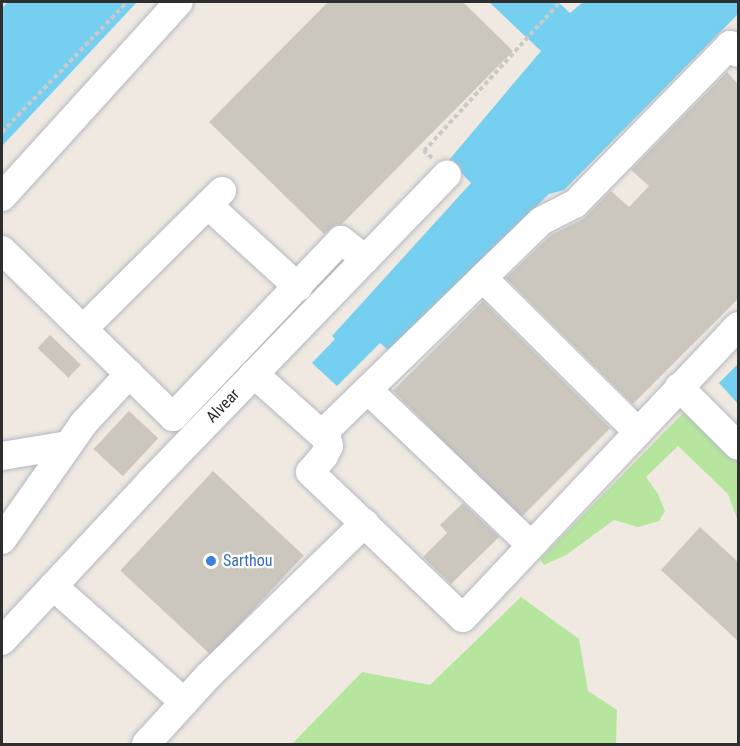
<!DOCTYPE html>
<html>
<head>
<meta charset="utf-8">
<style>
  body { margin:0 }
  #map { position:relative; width:740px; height:746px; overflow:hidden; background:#efe9e1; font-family:"Roboto Condensed",sans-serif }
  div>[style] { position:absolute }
  .green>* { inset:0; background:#b6e59e }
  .water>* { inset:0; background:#75cff0 }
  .building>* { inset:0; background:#cbc7bf; transform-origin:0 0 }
  .path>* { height:4px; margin-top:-2px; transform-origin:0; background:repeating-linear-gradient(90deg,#c9c9c9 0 4.5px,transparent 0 7.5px) }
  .roads { filter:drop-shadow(0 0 2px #b4b7c1) drop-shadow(0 0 2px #b4b7c1) }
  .minor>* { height:28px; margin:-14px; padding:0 14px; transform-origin:14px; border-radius:14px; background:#fff }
  .dots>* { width:16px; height:16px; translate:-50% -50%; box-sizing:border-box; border:3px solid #fff; border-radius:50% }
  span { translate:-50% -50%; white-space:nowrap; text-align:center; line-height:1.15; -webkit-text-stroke:4.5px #fff; paint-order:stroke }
  .street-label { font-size:16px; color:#2e2e2e }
  .shop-label { font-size:16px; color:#366cbe }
  .left { translate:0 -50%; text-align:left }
  .frame { position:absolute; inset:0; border:3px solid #2e2e2e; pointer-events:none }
</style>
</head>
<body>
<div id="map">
  <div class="green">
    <i style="clip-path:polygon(686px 410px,738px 460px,738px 521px,728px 494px,678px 446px,646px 477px,658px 494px,665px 511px,659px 521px,638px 527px,614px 520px,566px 555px,544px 565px,540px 559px)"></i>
    <i style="clip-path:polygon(521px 597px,579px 639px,588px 691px,617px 710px,616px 744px,292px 744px,362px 672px,430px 685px)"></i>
  </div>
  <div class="water">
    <i style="clip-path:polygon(8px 2px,137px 2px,2px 146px,2px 8px)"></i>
    <i style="clip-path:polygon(489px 2px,558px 2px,570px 13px,583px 2px,738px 2px,738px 14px,564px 190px,549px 194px,389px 351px,380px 343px,337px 386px,312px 363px,335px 339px,332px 336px,471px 183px,449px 160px,541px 51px)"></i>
    <i style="clip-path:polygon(738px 364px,738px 404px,719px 383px)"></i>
  </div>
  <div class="building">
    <i style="clip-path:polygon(328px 2px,463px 2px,513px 51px,342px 224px,335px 225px,324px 234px,209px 122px)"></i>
    <i style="clip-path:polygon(727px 72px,738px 84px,738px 299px,633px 404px,506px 278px,551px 235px,583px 219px,611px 191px,629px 207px,649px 186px,631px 170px)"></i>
    <i style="left:483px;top:301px;width:180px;height:127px;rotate:45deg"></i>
    <i style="left:50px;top:335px;width:43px;height:18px;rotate:44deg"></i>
    <i style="left:129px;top:411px;width:40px;height:52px;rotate:43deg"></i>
    <i style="left:213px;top:471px;width:124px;height:136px;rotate:43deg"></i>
    <i style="clip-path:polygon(463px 503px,499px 537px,451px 584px,423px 557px,447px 533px,440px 525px)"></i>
    <i style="clip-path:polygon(700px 527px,738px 562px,738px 641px,661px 570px)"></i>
  </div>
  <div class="path">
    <i style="left:2px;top:132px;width:180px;rotate:-46.1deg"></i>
    <i style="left:432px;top:158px;width:11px;rotate:-139deg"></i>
    <i style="left:424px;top:151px;width:202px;rotate:-47.6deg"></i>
  </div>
  <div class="roads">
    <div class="minor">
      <i style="left:2px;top:197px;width:263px;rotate:-47.8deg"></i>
      <i style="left:208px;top:205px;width:122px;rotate:42.3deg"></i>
      <i style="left:2px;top:250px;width:239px;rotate:44.3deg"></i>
      <i style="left:173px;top:417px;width:244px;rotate:-46.5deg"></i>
      <i style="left:341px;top:240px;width:31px;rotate:38deg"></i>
      <i style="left:483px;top:278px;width:218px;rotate:44.8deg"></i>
      <i style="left:83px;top:329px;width:196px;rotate:-44.8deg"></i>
      <i style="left:254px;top:374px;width:98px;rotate:41.7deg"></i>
      <i style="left:327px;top:439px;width:7px;rotate:74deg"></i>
      <i style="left:329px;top:446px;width:11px;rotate:117deg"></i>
      <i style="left:324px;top:456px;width:21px;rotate:131deg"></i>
      <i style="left:310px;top:472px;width:211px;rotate:43.7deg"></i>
      <i style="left:463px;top:618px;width:401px;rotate:-46.7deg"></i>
      <i style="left:679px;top:387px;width:83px;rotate:45deg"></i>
      <i style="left:368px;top:390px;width:225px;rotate:43.6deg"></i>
      <i style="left:322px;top:434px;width:305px;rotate:-44.2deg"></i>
      <i style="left:541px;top:221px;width:38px;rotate:-27deg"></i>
      <i style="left:575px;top:204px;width:222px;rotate:-45.7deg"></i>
      <i style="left:730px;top:45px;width:11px;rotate:45deg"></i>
      <i style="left:2px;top:456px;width:67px;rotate:-9.5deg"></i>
      <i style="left:2px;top:540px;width:143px;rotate:-55deg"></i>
      <i style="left:84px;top:423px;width:67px;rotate:-47.4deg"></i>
      <i style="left:53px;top:586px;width:175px;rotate:41.5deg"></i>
      <i style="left:2px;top:641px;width:219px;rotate:-47deg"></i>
      <i style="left:151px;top:481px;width:426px;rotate:-46deg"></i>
      <i style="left:146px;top:744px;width:92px;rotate:-47.6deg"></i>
      <i style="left:208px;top:676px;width:219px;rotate:-44.3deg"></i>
    </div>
  </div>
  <div class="dots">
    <i style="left:211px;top:561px;background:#3f7fe0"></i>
  </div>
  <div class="street-label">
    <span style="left:223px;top:406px;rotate:-46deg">Alvear</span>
  </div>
  <div class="shop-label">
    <span class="left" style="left:223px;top:561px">Sarthou</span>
  </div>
  <div class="frame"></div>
</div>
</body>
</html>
